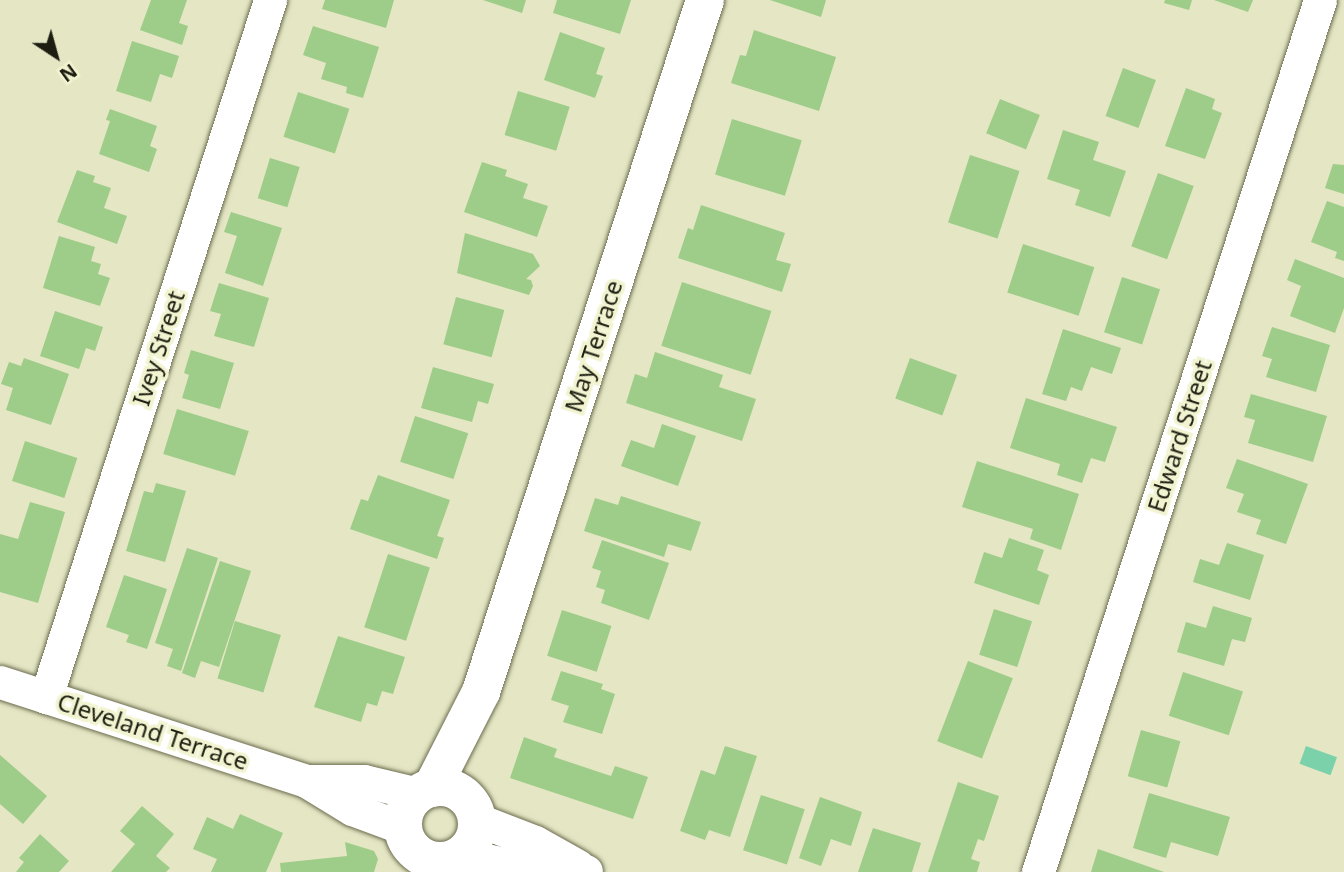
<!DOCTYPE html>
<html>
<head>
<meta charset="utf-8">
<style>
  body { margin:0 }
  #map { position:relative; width:1344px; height:872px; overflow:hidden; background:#e5e6c4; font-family:"Noto Sans",sans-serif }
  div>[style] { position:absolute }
  .water>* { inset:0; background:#7bd2aa; transform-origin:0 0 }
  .building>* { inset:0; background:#9ecc89; transform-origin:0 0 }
  .roads { filter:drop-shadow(0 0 2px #6b6c4e) drop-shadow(0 0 2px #6b6c4e) }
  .minor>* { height:33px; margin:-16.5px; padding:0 16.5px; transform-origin:16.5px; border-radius:16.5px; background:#fff }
  .tertiary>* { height:38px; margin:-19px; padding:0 19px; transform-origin:19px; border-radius:19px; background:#fff }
  .tertiary>.ring { margin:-19px; padding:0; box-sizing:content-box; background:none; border:38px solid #fff; border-radius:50% }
  span { translate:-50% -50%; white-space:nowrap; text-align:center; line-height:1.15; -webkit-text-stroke:7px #f2f4d1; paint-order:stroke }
  .street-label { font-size:24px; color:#1d1e11 }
  .north { position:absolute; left:21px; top:21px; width:70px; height:70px; -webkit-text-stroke:5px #f2f4d1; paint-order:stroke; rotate:144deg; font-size:19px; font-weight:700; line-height:28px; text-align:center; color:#1d1e11 }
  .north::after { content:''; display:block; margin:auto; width:24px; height:32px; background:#1d1e11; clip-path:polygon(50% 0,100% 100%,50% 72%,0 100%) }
</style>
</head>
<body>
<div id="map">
  <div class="water">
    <i style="left:1306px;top:746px;width:33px;height:19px;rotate:20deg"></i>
  </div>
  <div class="building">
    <i style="clip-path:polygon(151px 0,187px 0,179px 23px,188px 26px,182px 45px,140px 30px)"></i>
    <i style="clip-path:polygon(325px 0,394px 0,386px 28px,322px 9px)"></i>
    <i style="clip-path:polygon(483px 0,526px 0,522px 13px)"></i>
    <i style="clip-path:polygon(557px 0,631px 0,620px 34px,553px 13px)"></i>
    <i style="clip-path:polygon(770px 0,826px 0,821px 17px)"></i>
    <i style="clip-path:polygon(1165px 0,1192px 0,1189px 10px,1164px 3px)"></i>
    <i style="clip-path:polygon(1214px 0,1253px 0,1248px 12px)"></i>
    <i style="clip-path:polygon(313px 26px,379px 47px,363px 98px,346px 93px,347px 87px,321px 79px,326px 63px,303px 55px)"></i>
    <i style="clip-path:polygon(754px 30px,836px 57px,819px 111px,731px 83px,740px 55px,746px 56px)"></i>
    <i style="clip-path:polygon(560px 32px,605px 48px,596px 74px,603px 76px,595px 98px,544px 80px)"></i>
    <i style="clip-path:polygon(132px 41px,179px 56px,172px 78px,160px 74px,151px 102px,116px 91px)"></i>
    <i style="left:1123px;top:68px;width:35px;height:51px;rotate:20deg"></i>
    <i style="clip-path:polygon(1186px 88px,1215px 99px,1212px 109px,1222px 113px,1205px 159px,1165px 146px)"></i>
    <i style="left:518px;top:91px;width:54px;height:46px;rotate:17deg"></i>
    <i style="left:298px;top:92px;width:54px;height:47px;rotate:18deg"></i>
    <i style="left:1000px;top:99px;width:43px;height:37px;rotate:22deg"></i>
    <i style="clip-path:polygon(110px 109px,157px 126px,150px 146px,157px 149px,149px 172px,99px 154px,110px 121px,106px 120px)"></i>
    <i style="left:732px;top:119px;width:73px;height:58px;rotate:17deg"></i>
    <i style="clip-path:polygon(1063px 130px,1099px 142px,1093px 160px,1126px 171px,1110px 217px,1075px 205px,1080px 190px,1047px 179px)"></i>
    <i style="left:970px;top:155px;width:52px;height:71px;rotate:18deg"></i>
    <i style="left:270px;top:158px;width:31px;height:42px;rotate:17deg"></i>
    <i style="clip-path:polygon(482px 162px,507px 170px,505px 176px,528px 184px,523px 198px,548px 206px,537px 237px,464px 212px)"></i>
    <i style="clip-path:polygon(1333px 164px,1344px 165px,1344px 194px,1325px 188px)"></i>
    <i style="clip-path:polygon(77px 170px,95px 176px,93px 182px,111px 188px,104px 208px,127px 216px,117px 244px,57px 222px)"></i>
    <i style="left:1158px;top:173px;width:38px;height:78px;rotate:20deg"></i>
    <i style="clip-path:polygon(1327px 201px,1344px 207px,1344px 261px,1335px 258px,1337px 252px,1311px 242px)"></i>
    <i style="clip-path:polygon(701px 205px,785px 233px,776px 260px,791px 264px,782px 292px,678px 258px,688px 228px,693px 230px)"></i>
    <i style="clip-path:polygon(231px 212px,282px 228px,263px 286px,225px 273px,237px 236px,224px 232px)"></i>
    <i style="clip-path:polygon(465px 233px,533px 254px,540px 266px,526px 279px,531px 280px,533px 286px,529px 295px,457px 273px)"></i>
    <i style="clip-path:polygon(59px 236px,95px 247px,91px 261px,101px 264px,98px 274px,110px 278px,100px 306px,43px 288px)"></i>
    <i style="left:1023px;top:244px;width:75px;height:51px;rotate:18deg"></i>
    <i style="clip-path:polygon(1295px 259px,1344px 278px,1344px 308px,1335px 333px,1290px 316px,1301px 286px,1287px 280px)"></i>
    <i style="left:1122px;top:277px;width:40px;height:58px;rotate:18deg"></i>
    <i style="left:682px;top:282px;width:94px;height:67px;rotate:18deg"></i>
    <i style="clip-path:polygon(219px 283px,269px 298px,254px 347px,214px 336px,221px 314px,210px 311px)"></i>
    <i style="left:456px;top:297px;width:50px;height:49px;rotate:15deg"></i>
    <i style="clip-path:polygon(55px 311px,103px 327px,95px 351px,86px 348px,79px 369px,40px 356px)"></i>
    <i style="clip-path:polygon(1272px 327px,1330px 345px,1316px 392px,1266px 377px,1272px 359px,1262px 356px)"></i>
    <i style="clip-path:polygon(1063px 329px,1121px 348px,1112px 374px,1091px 367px,1082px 391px,1071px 387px,1066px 401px,1042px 394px)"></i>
    <i style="clip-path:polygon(191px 350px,234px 363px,220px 409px,182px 398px,189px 375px,184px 373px)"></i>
    <i style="clip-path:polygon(655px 352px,723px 375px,719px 387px,756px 399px,742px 441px,626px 403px,635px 374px,647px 378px)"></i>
    <i style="clip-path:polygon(24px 358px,69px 374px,51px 425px,6px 410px,13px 388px,1px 384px,9px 362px,21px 366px)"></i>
    <i style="left:910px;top:358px;width:50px;height:43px;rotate:20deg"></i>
    <i style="clip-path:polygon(433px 367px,494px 384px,488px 404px,478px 401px,472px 422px,421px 408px)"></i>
    <i style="clip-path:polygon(1251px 394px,1327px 416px,1313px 462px,1248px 443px,1255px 420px,1244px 417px)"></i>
    <i style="clip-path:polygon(1026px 398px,1117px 427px,1105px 462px,1091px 458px,1082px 483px,1057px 475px,1060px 464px,1010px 448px)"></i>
    <i style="left:177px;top:409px;width:75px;height:47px;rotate:17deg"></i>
    <i style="left:415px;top:416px;width:56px;height:48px;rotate:18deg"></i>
    <i style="clip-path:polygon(662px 424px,696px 436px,678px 486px,621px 466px,631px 440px,654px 448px)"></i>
    <i style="left:25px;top:441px;width:55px;height:42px;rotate:18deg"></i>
    <i style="clip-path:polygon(1237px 459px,1308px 484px,1286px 544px,1256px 534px,1261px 520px,1237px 512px,1244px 494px,1226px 488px)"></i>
    <i style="clip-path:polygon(977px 461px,1079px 494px,1061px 550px,1030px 539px,1033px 529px,962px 507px)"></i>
    <i style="clip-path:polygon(378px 475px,450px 500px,437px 536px,444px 538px,437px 559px,350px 529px,361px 499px,368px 501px)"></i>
    <i style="clip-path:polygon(156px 483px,186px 491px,165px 562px,126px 551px,144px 491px,153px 493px)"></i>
    <i style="clip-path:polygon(621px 496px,701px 522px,691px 551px,668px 544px,664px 557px,584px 531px,595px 498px,618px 505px)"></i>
    <i style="clip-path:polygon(30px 502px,65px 512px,38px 603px,0 592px,0 534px,18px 539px)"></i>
    <i style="clip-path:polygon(1009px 538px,1044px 550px,1037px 570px,1049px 575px,1039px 605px,974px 583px,984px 552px,1002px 558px)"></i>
    <i style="clip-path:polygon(602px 540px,669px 563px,649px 620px,601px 603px,605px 590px,596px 587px,601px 571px,592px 568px)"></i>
    <i style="clip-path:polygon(1227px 543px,1264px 555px,1250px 600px,1193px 582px,1200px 559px,1219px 565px)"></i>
    <i style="clip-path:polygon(187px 548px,218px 558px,181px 671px,167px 666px,173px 649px,155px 643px)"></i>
    <i style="left:388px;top:554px;width:44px;height:77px;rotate:18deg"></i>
    <i style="clip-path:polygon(220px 561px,251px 571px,219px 667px,201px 661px,195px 678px,182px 673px)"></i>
    <i style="clip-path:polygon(124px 575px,167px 589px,147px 649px,126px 642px,129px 635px,106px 627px)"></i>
    <i style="clip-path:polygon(1213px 606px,1252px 618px,1245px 642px,1232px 639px,1224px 666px,1177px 652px,1186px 622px,1206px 628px)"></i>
    <i style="left:994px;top:609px;width:40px;height:48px;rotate:18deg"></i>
    <i style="left:562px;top:610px;width:52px;height:48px;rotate:18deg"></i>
    <i style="left:235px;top:621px;width:48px;height:60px;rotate:17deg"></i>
    <i style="clip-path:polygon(338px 636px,405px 657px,393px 694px,382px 691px,377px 706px,367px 703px,361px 722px,314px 707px)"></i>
    <i style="left:968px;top:661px;width:48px;height:86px;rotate:21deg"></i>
    <i style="clip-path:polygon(561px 671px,603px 684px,601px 689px,615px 694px,602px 734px,563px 722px,569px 706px,551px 700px)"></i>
    <i style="left:1183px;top:672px;width:63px;height:46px;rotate:18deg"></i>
    <i style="left:1141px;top:730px;width:41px;height:48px;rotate:16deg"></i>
    <i style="clip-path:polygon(524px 737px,557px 749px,554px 757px,611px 776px,615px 766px,648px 777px,633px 819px,510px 778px)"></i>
    <i style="clip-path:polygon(725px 746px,757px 756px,730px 837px,709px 830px,705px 840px,680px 831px,701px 770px,715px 775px)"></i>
    <i style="clip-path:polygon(0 755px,47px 796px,23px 824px,0 804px)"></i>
    <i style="clip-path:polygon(958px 782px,999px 796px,984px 841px,978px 839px,971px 859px,980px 862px,977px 872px,928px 872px)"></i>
    <i style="clip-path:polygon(1149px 793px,1230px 817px,1218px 856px,1171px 842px,1166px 858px,1133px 848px)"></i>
    <i style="left:761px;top:795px;width:46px;height:58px;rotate:18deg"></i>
    <i style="clip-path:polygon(820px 797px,862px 812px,851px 846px,831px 839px,821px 866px,799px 858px)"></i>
    <i style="clip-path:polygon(142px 806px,174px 834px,156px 856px,170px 868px,166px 872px,111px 872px,135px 844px,120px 831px)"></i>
    <i style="clip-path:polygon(240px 814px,283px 833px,266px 872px,211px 872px,217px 859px,193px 849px,207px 817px,233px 829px)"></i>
    <i style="clip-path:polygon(873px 828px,921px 843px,912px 872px,858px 872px)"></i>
    <i style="clip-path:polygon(40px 834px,69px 861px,59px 872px,16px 872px,24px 862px,19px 858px)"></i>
    <i style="clip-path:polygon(345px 842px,374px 851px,378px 859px,374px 872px,281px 872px,280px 863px,347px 856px)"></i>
    <i style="clip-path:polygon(1098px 849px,1164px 872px,1091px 872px)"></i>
  </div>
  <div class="roads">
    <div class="minor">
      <i style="left:0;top:682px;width:322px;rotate:17.9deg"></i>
      <i style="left:306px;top:781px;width:54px;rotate:31.3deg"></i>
      <i style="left:352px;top:809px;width:54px;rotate:20.4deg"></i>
      <i style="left:46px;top:697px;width:732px;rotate:-72.18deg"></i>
      <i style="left:306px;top:781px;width:58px"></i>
      <i style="left:364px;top:781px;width:56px;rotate:13.5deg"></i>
      <i style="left:478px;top:820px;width:61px;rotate:21.1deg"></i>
      <i style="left:535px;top:842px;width:49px;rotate:29.2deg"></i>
      <i style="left:462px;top:855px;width:58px;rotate:11.9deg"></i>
      <i style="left:519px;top:867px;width:67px;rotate:3.4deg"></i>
      <i style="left:1038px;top:872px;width:916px;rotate:-72.08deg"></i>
    </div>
    <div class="tertiary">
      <i class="ring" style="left:403px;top:787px;width:36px;height:36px"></i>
      <i style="left:432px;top:788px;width:108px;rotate:-63deg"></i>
      <i style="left:481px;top:692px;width:727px;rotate:-72.06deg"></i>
    </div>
  </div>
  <div class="street-label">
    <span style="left:593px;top:346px;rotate:-72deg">May Terrace</span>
    <span style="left:158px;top:348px;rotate:-72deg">Ivey Street</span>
    <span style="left:1179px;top:436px;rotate:-72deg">Edward Street</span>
    <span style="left:153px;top:731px;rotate:18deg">Cleveland Terrace</span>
  </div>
  <div class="north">N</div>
</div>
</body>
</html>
